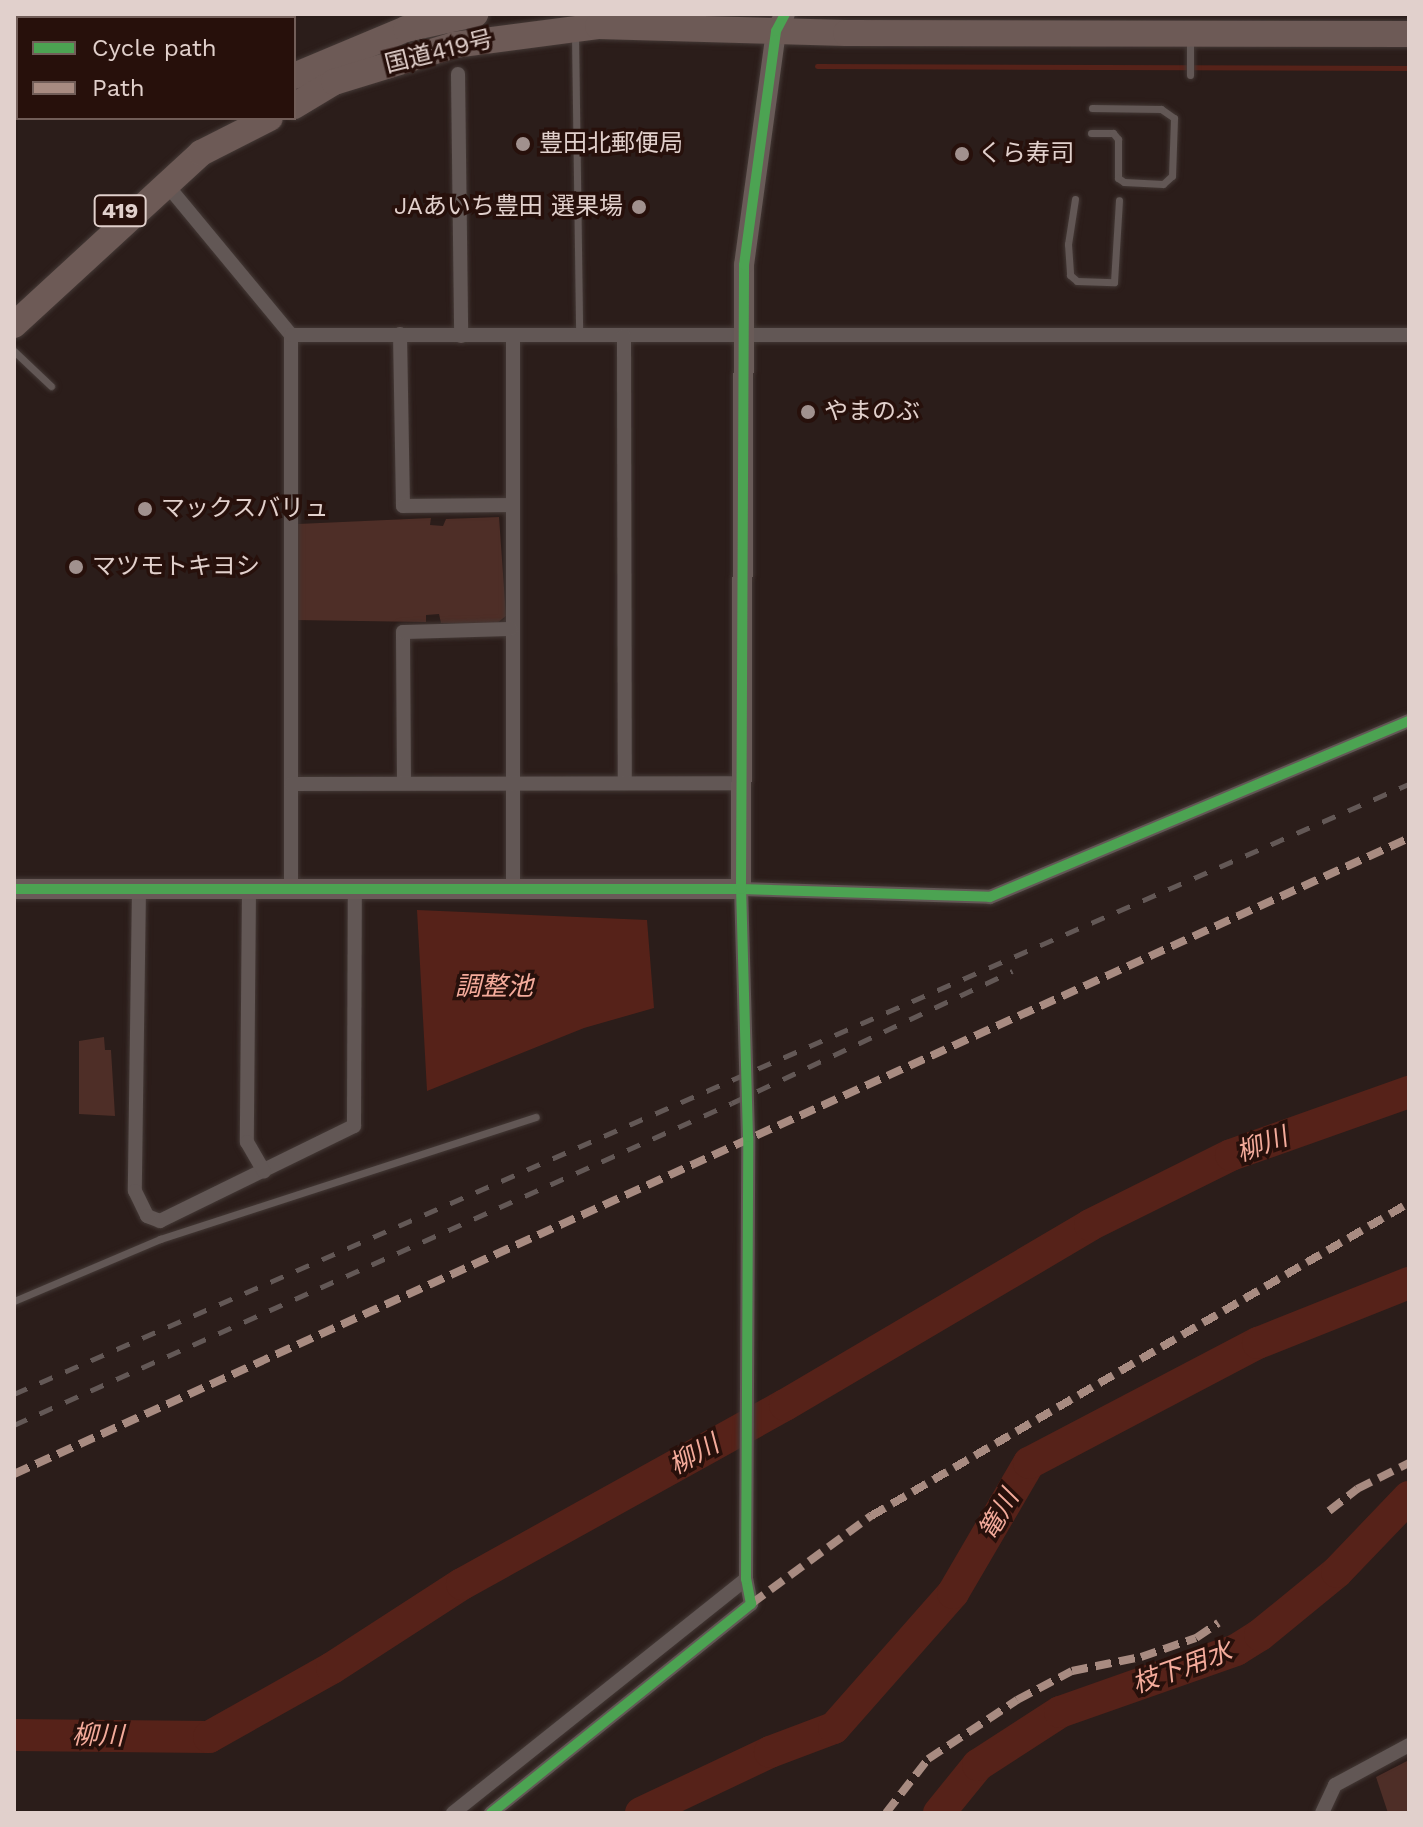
<!DOCTYPE html>
<html>
<head>
<meta charset="utf-8">
<style>
  body { margin:0 }
  #map { position:relative; width:1423px; height:1827px; overflow:hidden; background:#2b1d1a; font-family:"Work Sans","Noto Sans JP",sans-serif }
  div>[style] { position:absolute }
  .green>* { inset:0; background:#4e2e27 }
  .water>* { inset:0; background:#562219 }
  .stream>* { height:5px; margin:-2.5px; padding:0 2.5px; transform-origin:2.5px; border-radius:2.5px; background:#562219 }
  .river>* { height:32px; margin:-16px; padding:0 16px; transform-origin:16px; border-radius:16px; background:#562219 }
  .roads { filter:drop-shadow(0 0 2px #443936) drop-shadow(0 0 2px #443936) }
  .lane>* { height:7px; margin:-3.5px; padding:0 3.5px; transform-origin:3.5px; border-radius:3.5px; background:#625755 }
  .street>* { height:14px; margin:-7px; padding:0 7px; transform-origin:7px; border-radius:7px; background:#625755 }
  .secondary>* { height:20px; margin:-10px; padding:0 10px; transform-origin:10px; border-radius:10px; background:#695b58 }
  .highway>* { height:26px; margin:-13px; padding:0 13px; transform-origin:13px; border-radius:13px; background:#6d5a56 }
  .rail>* { height:5px; margin-top:-2.5px; transform-origin:0; background:repeating-linear-gradient(90deg,#635856 0 14px,transparent 0 28px) }
  .quiet>* { height:8px; margin-top:-4px; transform-origin:0; background:repeating-linear-gradient(90deg,#a88b81 0 16px,transparent 0 24px) }
  .cycleway>* { height:10px; margin:-5px; padding:0 5px; transform-origin:5px; border-radius:5px; background:#4ca352 }
  .dots>* { width:22px; height:22px; translate:-50% -50%; box-sizing:border-box; border:4px solid #27100b; border-radius:50% }
  span { translate:-50% -50%; white-space:nowrap; text-align:center; line-height:1.15; -webkit-text-stroke:7px #27100b; paint-order:stroke }
  .shield-label span { padding:2px 6px; background:#27100b; border:2px solid; border-radius:6px; -webkit-text-stroke-width:0 }
  .shield-label { font-size:22px; color:#e1d0cc; font-weight:700 }
  .street-label { font-size:24px; color:#e1d0cc }
  .poi-label { font-size:24px; color:#e1d0cc }
  .left { translate:0 -50%; text-align:left }
  .right { translate:-100% -50%; text-align:right }
  .water-label { font-size:26px; color:#f4ab9b; font-style:italic }
  .frame { position:absolute; inset:0; border:16px solid #e1d0cc; pointer-events:none }
  .legend { position:absolute; left:16px; top:16px; width:280px; height:104px; box-sizing:border-box; background:#27100b; border:2px solid #715d58; margin:0; padding:10px 14px; list-style:none; font-size:24px; color:#e1d0cc }
  .legend li { display:flex; align-items:center; gap:16px; height:40px }
  .legend b { width:40px; border:2px solid #715d58 }
</style>
</head>
<body>
<div id="map">
  <div class="green">
    <i style="clip-path:polygon(499px 517px,506px 616px,497px 623px,441px 623px,439px 614px,426px 615px,426px 622px,295px 620px,298px 524px,431px 518px,430px 525px,443px 526px,446px 519px)"></i>
    <i style="clip-path:polygon(104px 1037px,105px 1050px,111px 1050px,115px 1116px,79px 1114px,79px 1041px)"></i>
    <i style="clip-path:polygon(1409px 1760px,1409px 1813px,1388px 1813px,1376px 1777px)"></i>
  </div>
  <div class="water">
    <i style="clip-path:polygon(417px 910px,647px 920px,654px 1008px,584px 1028px,427px 1091px)"></i>
  </div>
  <div class="stream">
    <i style="left:817px;top:66px;width:592px;rotate:0.19deg"></i>
  </div>
  <div class="river">
    <i style="left:14px;top:1735px;width:195px;rotate:0.6deg"></i>
    <i style="left:209px;top:1737px;width:141px;rotate:-29.3deg"></i>
    <i style="left:332px;top:1668px;width:155px;rotate:-32.9deg"></i>
    <i style="left:462px;top:1584px;width:369px;rotate:-29deg"></i>
    <i style="left:785px;top:1405px;width:354px;rotate:-30.5deg"></i>
    <i style="left:1090px;top:1225px;width:157px;rotate:-26.4deg"></i>
    <i style="left:1231px;top:1155px;width:189px;rotate:-19.5deg"></i>
    <i style="left:641px;top:1813px;width:143px;rotate:-25.3deg"></i>
    <i style="left:770px;top:1752px;width:68px;rotate:-20.6deg"></i>
    <i style="left:834px;top:1728px;width:180px;rotate:-48.6deg"></i>
    <i style="left:953px;top:1593px;width:151px;rotate:-59.7deg"></i>
    <i style="left:1029px;top:1463px;width:259px;rotate:-27.7deg"></i>
    <i style="left:1258px;top:1343px;width:162px;rotate:-21.7deg"></i>
    <i style="left:939px;top:1813px;width:62px;rotate:-50.9deg"></i>
    <i style="left:978px;top:1765px;width:98px;rotate:-32.9deg"></i>
    <i style="left:1060px;top:1712px;width:187px;rotate:-19.4deg"></i>
    <i style="left:1236px;top:1650px;width:28px;rotate:-32deg"></i>
    <i style="left:1260px;top:1635px;width:99px;rotate:-39.3deg"></i>
    <i style="left:1337px;top:1572px;width:104px;rotate:-46.2deg"></i>
  </div>
  <div class="roads">
    <div class="lane">
      <i style="left:575px;top:34px;width:302px;rotate:89.2deg"></i>
      <i style="left:1190px;top:75px;width:38px;rotate:-90deg"></i>
      <i style="left:1091px;top:133px;width:22px"></i>
      <i style="left:1113px;top:133px;width:8px;rotate:50deg"></i>
      <i style="left:1118px;top:139px;width:39px;rotate:90deg"></i>
      <i style="left:1118px;top:178px;width:7px;rotate:34deg"></i>
      <i style="left:1124px;top:182px;width:39px;rotate:3deg"></i>
      <i style="left:1163px;top:184px;width:12px;rotate:-42deg"></i>
      <i style="left:1172px;top:176px;width:58px;rotate:-88deg"></i>
      <i style="left:1174px;top:118px;width:16px;rotate:-145deg"></i>
      <i style="left:1161px;top:109px;width:69px;rotate:-179.2deg"></i>
      <i style="left:1075px;top:199px;width:46px;rotate:98.8deg"></i>
      <i style="left:1068px;top:244px;width:31px;rotate:86deg"></i>
      <i style="left:1070px;top:275px;width:9px;rotate:41deg"></i>
      <i style="left:1077px;top:281px;width:37px;rotate:2deg"></i>
      <i style="left:1114px;top:282px;width:82px;rotate:-86.5deg"></i>
      <i style="left:14px;top:351px;width:51px;rotate:43.4deg"></i>
      <i style="left:14px;top:1301px;width:159px;rotate:-23deg"></i>
      <i style="left:160px;top:1239px;width:395px;rotate:-18deg"></i>
    </div>
    <div class="street">
      <i style="left:458px;top:74px;width:262px;rotate:89.3deg"></i>
      <i style="left:167px;top:185px;width:195px;rotate:50.4deg"></i>
      <i style="left:291px;top:335px;width:554px;rotate:90deg"></i>
      <i style="left:400px;top:334px;width:172px;rotate:89deg"></i>
      <i style="left:403px;top:506px;width:108px;rotate:-0.5deg"></i>
      <i style="left:291px;top:335px;width:1118px"></i>
      <i style="left:513px;top:336px;width:553px;rotate:90deg"></i>
      <i style="left:624px;top:336px;width:446px;rotate:89.9deg"></i>
      <i style="left:404px;top:781px;width:149px;rotate:-90.4deg"></i>
      <i style="left:403px;top:632px;width:108px;rotate:-1.6deg"></i>
      <i style="left:291px;top:784px;width:453px;rotate:-0.1deg"></i>
      <i style="left:139px;top:888px;width:303px;rotate:90.8deg"></i>
      <i style="left:135px;top:1191px;width:28px;rotate:64deg"></i>
      <i style="left:147px;top:1216px;width:14px;rotate:21deg"></i>
      <i style="left:160px;top:1221px;width:216px;rotate:-26.1deg"></i>
      <i style="left:354px;top:1126px;width:237px;rotate:-89.8deg"></i>
      <i style="left:249px;top:889px;width:253px;rotate:90.5deg"></i>
      <i style="left:247px;top:1142px;width:34px;rotate:60deg"></i>
      <i style="left:453px;top:1813px;width:375px;rotate:-38.6deg"></i>
      <i style="left:491px;top:1813px;width:334px;rotate:-38.8deg"></i>
      <i style="left:751px;top:1604px;width:25px;rotate:-101deg"></i>
      <i style="left:746px;top:1579px;width:442px;rotate:-89.7deg"></i>
      <i style="left:748px;top:1137px;width:248px;rotate:-91.6deg"></i>
      <i style="left:741px;top:889px;width:249px;rotate:1.8deg"></i>
      <i style="left:990px;top:897px;width:454px;rotate:-22.8deg"></i>
      <i style="left:1322px;top:1813px;width:31px;rotate:-65deg"></i>
      <i style="left:1335px;top:1785px;width:84px;rotate:-28.4deg"></i>
    </div>
    <div class="secondary">
      <i style="left:14px;top:34px;width:4px"></i>
      <i style="left:14px;top:889px;width:727px"></i>
      <i style="left:741px;top:889px;width:624px;rotate:-89.72deg"></i>
      <i style="left:744px;top:265px;width:236px;rotate:-82.2deg"></i>
      <i style="left:776px;top:31px;width:19px;rotate:-62deg"></i>
    </div>
    <div class="highway">
      <i style="left:294px;top:76px;width:121px;rotate:-22.8deg"></i>
      <i style="left:406px;top:29px;width:71px;rotate:-12.3deg"></i>
      <i style="left:294px;top:106px;width:47px;rotate:-31deg"></i>
      <i style="left:334px;top:82px;width:126px;rotate:-17.1deg"></i>
      <i style="left:454px;top:45px;width:145px;rotate:-7.5deg"></i>
      <i style="left:598px;top:26px;width:248px;rotate:1.6deg"></i>
      <i style="left:846px;top:33px;width:563px;rotate:0.1deg"></i>
      <i style="left:14px;top:325px;width:254px;rotate:-42.6deg"></i>
      <i style="left:201px;top:153px;width:77px;rotate:-26.9deg"></i>
    </div>
  </div>
  <div class="rail">
    <i style="left:14px;top:1394px;width:1523px;rotate:-23.62deg"></i>
    <i style="left:14px;top:1425px;width:787px;rotate:-24.15deg"></i>
    <i style="left:732px;top:1103px;width:310px;rotate:-25.2deg"></i>
  </div>
  <div class="quiet">
    <i style="left:14px;top:1474px;width:1533px;rotate:-24.51deg"></i>
    <i style="left:1329px;top:1511px;width:36px;rotate:-38deg"></i>
    <i style="left:1357px;top:1489px;width:58px;rotate:-26.6deg"></i>
    <i style="left:751px;top:1604px;width:149px;rotate:-36.3deg"></i>
    <i style="left:871px;top:1516px;width:622px;rotate:-30.19deg"></i>
    <i style="left:886px;top:1813px;width:68px;rotate:-52.1deg"></i>
    <i style="left:928px;top:1759px;width:107px;rotate:-33.5deg"></i>
    <i style="left:1017px;top:1700px;width:62px;rotate:-27.8deg"></i>
    <i style="left:1072px;top:1671px;width:70px;rotate:-11.5deg"></i>
    <i style="left:1141px;top:1657px;width:58px;rotate:-19.1deg"></i>
    <i style="left:1196px;top:1638px;width:27px;rotate:-34deg"></i>
  </div>
  <div class="cycleway">
    <i style="left:14px;top:889px;width:727px"></i>
    <i style="left:741px;top:889px;width:249px;rotate:1.8deg"></i>
    <i style="left:990px;top:897px;width:454px;rotate:-22.8deg"></i>
    <i style="left:491px;top:1813px;width:334px;rotate:-38.8deg"></i>
    <i style="left:751px;top:1604px;width:25px;rotate:-101deg"></i>
    <i style="left:746px;top:1579px;width:442px;rotate:-89.7deg"></i>
    <i style="left:748px;top:1137px;width:248px;rotate:-91.6deg"></i>
    <i style="left:741px;top:889px;width:624px;rotate:-89.72deg"></i>
    <i style="left:744px;top:265px;width:236px;rotate:-82.2deg"></i>
    <i style="left:776px;top:31px;width:19px;rotate:-62deg"></i>
  </div>
  <div class="dots">
    <i style="left:523px;top:144px;background:#a1918e"></i>
    <i style="left:962px;top:154px;background:#a1918e"></i>
    <i style="left:639px;top:207px;background:#a1918e"></i>
    <i style="left:808px;top:412px;background:#a1918e"></i>
    <i style="left:145px;top:509px;background:#a1918e"></i>
    <i style="left:76px;top:567px;background:#a1918e"></i>
  </div>
  <div class="shield-label">
    <span style="left:120px;top:211px">419</span>
  </div>
  <div class="street-label">
    <span style="left:439px;top:52px;rotate:-14deg">国道419号</span>
  </div>
  <div class="poi-label">
    <span class="left" style="left:539px;top:144px">豊田北郵便局</span>
    <span class="left" style="left:978px;top:154px">くら寿司</span>
    <span class="right" style="left:623px;top:207px">JAあいち豊田 選果場</span>
    <span class="left" style="left:824px;top:412px">やまのぶ</span>
    <span class="left" style="left:161px;top:509px">マックスバリュ</span>
    <span class="left" style="left:92px;top:567px">マツモトキヨシ</span>
  </div>
  <div class="water-label">
    <span style="left:494px;top:987px">調整池</span>
    <span style="left:1262px;top:1145px;rotate:-20deg">柳川</span>
    <span style="left:694px;top:1455px;rotate:-29deg">柳川</span>
    <span style="left:999px;top:1515px;rotate:-60deg">篭川</span>
    <span style="left:1182px;top:1668px;rotate:-20deg">枝下用水</span>
    <span style="left:98px;top:1736px;rotate:1deg">柳川</span>
  </div>
  <div class="frame"></div>
  <ul class="legend">
  <li><b style="height:10px;background:#4ca352"></b>Cycle path</li>
  <li><b style="height:10px;background:#a88b81"></b>Path</li>
  </ul>
</div>
</body>
</html>
